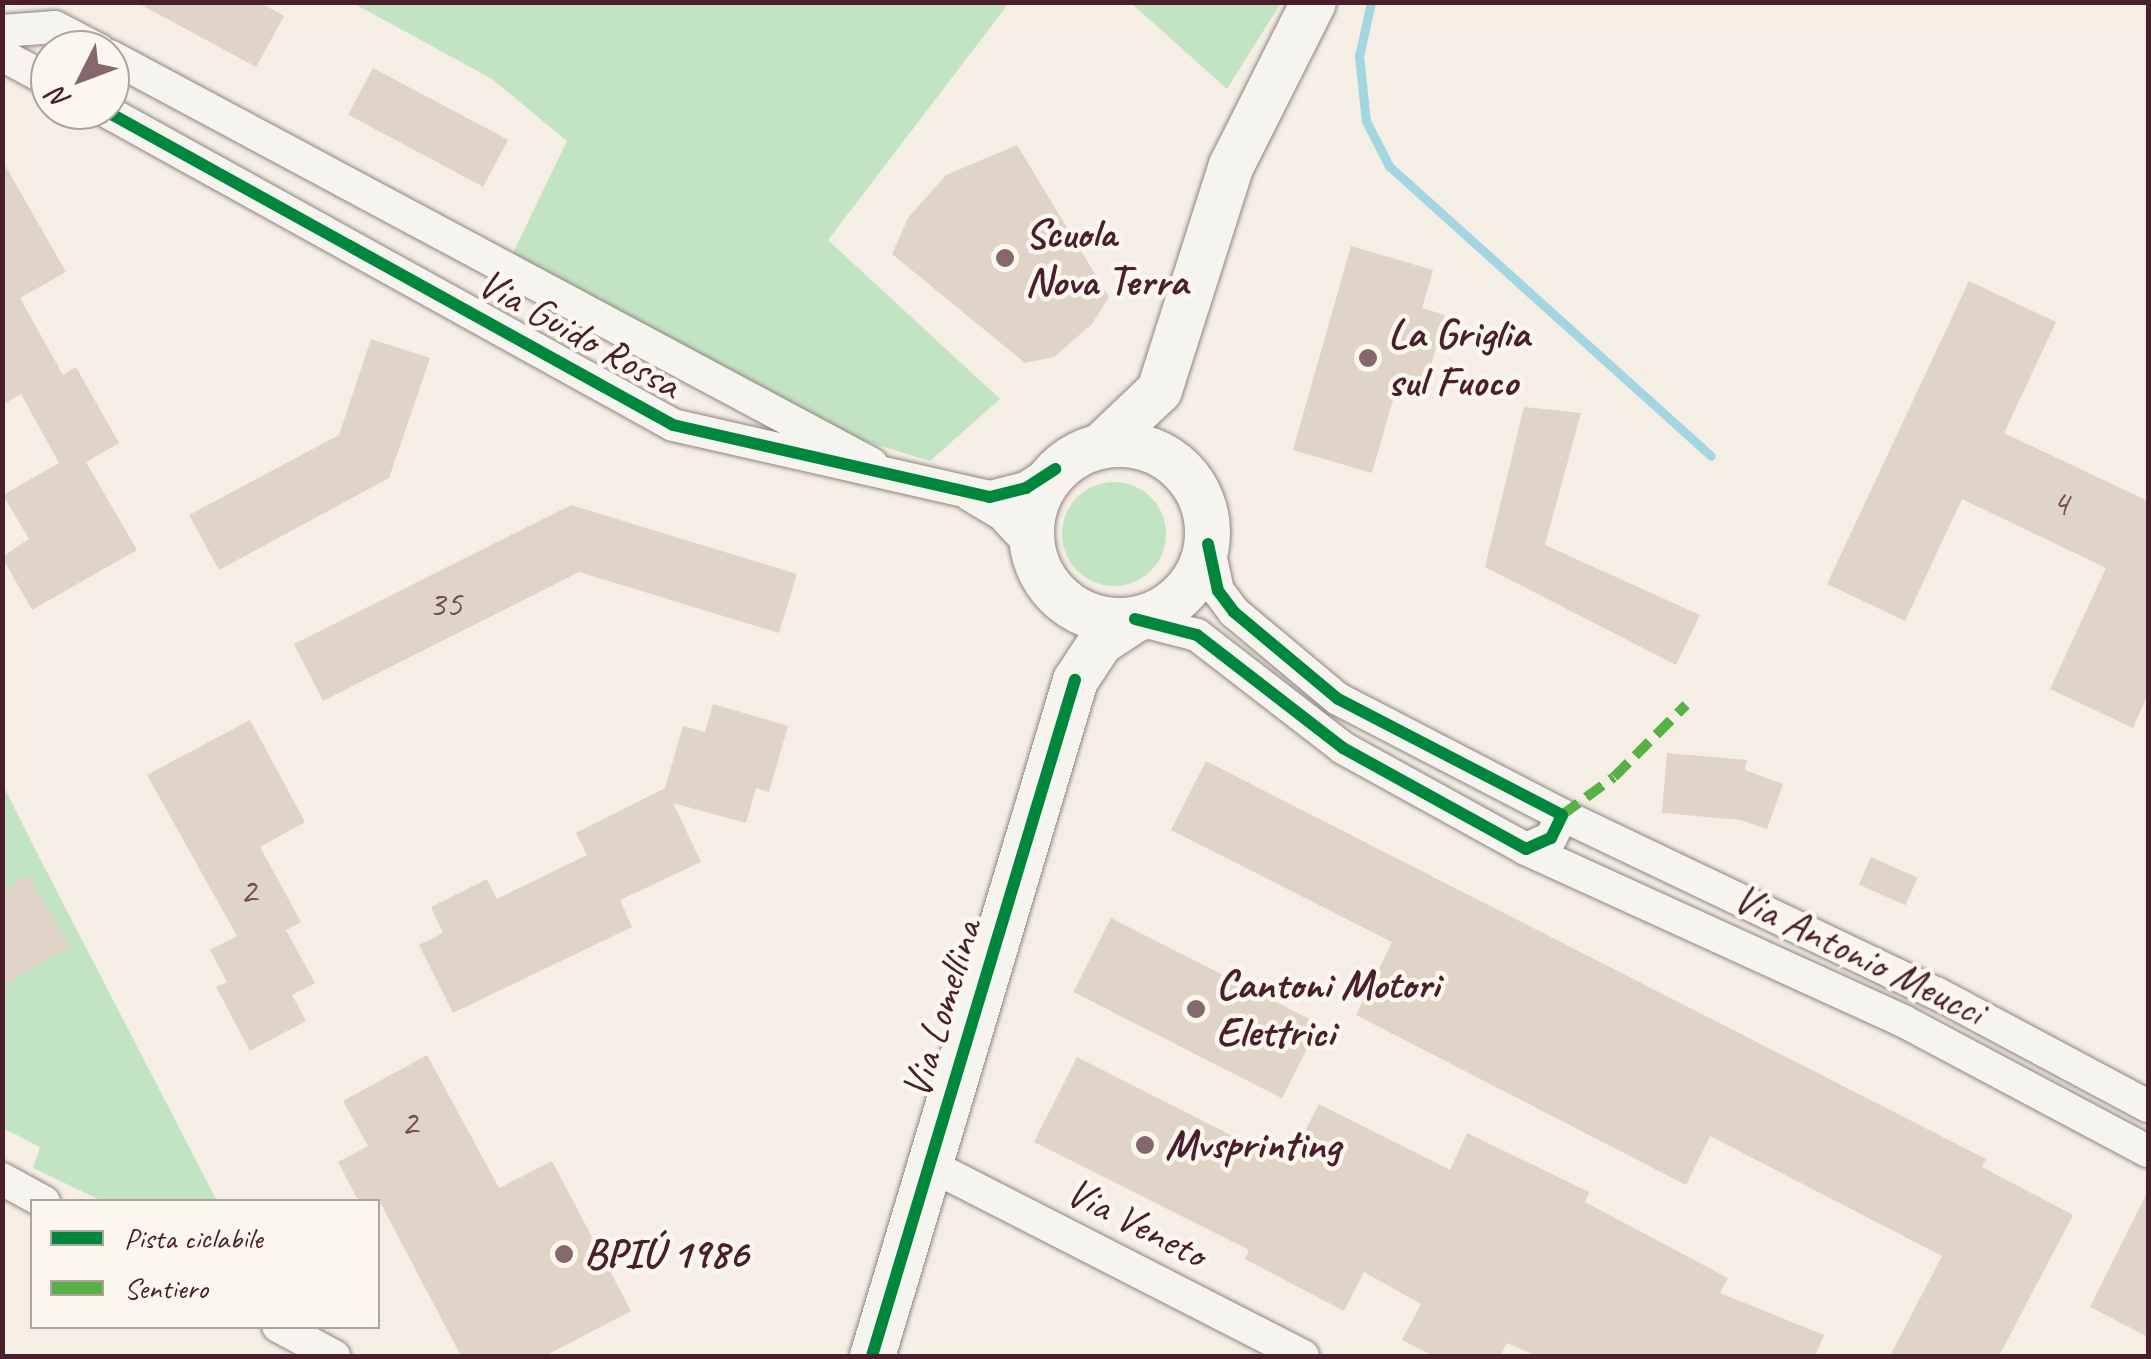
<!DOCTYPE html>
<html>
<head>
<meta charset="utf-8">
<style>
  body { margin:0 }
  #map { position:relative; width:2151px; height:1359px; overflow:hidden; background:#f4eee4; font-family:Caveat,sans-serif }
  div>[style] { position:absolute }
  .green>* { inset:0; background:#c3e4c2 }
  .round { border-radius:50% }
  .stream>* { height:9px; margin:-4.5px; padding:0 4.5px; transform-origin:4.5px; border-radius:4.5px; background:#a4d6e2 }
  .building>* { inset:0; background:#e0d4c9; transform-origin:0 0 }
  .roads { filter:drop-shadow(0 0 2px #8f8482) drop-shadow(0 0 2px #8f8482) }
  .street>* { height:32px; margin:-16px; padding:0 16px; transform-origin:16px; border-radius:16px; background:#f6f4ef }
  .secondary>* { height:45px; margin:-22.5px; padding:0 22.5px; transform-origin:22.5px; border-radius:22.5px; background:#f6f4ef }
  .secondary>.ring { margin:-22.5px; padding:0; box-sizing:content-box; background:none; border:45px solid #f6f4ef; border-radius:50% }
  .quiet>* { height:10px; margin-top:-5px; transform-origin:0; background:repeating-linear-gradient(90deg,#57b146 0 20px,transparent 0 30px) }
  .cycleway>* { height:12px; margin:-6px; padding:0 6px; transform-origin:6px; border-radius:6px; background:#00873e }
  .dots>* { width:28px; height:28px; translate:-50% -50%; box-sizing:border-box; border:5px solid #fbf7ec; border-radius:50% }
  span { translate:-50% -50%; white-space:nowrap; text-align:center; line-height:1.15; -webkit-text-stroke:9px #fbf7ec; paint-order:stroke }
  .number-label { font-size:38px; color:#714e54 }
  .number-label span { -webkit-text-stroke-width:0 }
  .poi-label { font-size:42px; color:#4a1f2b; font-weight:700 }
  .left { translate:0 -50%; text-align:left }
  .street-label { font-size:42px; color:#4a1f2b }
  .frame { position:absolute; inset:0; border:5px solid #4a1f2b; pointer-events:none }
  .legend { position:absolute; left:30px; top:1199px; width:350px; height:130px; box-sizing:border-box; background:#fbf7ec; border:2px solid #b4a19f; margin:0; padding:12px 18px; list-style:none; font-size:30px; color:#4a1f2b }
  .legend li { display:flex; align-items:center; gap:20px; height:50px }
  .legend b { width:50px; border:2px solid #b4a19f }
  .north { position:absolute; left:30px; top:30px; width:100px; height:100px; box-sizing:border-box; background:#fbf7ec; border:2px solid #b4a19f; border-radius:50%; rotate:228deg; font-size:28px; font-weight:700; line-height:40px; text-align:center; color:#4a1f2b }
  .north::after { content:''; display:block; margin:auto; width:35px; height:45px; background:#86676c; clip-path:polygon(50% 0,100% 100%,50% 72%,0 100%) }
</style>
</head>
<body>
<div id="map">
  <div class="green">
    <i style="clip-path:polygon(353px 3px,1009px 3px,828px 240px,1000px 399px,930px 461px,861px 440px,511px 257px,567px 141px,492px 79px)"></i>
    <i style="clip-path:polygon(1131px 3px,1281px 3px,1227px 89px)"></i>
    <i class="round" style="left:1062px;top:482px;width:104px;height:104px"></i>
    <i style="clip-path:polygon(2px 783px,36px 851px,217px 1201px,102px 1201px,33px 1168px,40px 1147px,3px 1128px)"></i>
  </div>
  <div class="stream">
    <i style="left:1371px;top:2px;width:55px;rotate:102.5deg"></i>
    <i style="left:1359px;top:56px;width:65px;rotate:83.9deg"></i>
    <i style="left:1366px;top:121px;width:51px;rotate:62.9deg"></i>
    <i style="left:1389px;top:166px;width:433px;rotate:42deg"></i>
  </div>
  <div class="building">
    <i style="clip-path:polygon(136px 2px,259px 2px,284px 16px,256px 67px)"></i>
    <i style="left:373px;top:68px;width:153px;height:53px;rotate:28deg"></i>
    <i style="clip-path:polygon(1017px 145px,1109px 297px,1092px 324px,1054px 357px,1025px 363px,892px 254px,908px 218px,946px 175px)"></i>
    <i style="clip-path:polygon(2px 160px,66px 272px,20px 298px,63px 375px,76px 367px,119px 443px,86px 462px,137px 550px,32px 610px,2px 557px,29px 539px,3px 495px,59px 463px,21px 394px,2px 405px)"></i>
    <i style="clip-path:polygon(1351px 246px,1433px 270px,1422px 308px,1445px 315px,1423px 394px,1397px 386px,1372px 473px,1293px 450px)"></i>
    <i style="clip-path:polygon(1969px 281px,2056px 322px,2004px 433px,2148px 501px,2148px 694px,2133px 728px,2050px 689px,2106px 568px,1962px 499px,1905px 621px,1827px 584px)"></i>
    <i style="clip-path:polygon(371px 339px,430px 358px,389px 478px,219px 570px,189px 515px,339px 435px)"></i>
    <i style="clip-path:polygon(1524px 407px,1581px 413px,1545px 545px,1700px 615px,1676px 665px,1485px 567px)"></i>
    <i style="clip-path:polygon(571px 505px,797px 574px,779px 633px,579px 572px,323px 701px,294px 644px)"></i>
    <i style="clip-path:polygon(713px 704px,788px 726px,769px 792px,756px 788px,746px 823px,673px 803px,701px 862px,620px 900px,632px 927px,453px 1013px,419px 945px,443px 933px,431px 907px,487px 879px,497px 899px,587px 855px,576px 833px,665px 788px,683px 726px,705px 732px)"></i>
    <i style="clip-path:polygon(250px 720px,305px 822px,260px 847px,301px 922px,286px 930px,315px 983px,292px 995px,306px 1021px,250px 1051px,216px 987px,227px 982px,210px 950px,237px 936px,147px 775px)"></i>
    <i style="clip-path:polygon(1667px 753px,1747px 760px,1745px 770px,1783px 784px,1767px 829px,1741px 820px,1662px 813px)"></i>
    <i style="clip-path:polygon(1206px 761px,1986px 1159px,1982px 1167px,2073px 1215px,1999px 1356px,1890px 1356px,1942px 1256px,1710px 1136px,1686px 1185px,1356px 1015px,1392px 942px,1171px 830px)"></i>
    <i style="left:1871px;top:857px;width:51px;height:30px;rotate:24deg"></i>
    <i style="clip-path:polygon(28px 875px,70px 946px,2px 986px,2px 891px)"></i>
    <i style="left:1111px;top:918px;width:234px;height:83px;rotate:27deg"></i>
    <i style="clip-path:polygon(427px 1055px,499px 1188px,552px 1161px,631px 1311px,545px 1356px,461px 1356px,380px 1202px,359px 1202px,338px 1162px,368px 1146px,343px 1101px)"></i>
    <i style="clip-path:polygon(1077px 1057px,1288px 1164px,1319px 1104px,1450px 1170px,1467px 1133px,1589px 1192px,1585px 1202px,1728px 1278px,1720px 1293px,1824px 1335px,1815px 1356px,1537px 1356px,1507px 1343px,1500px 1356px,1434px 1356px,1402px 1340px,1421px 1304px,1364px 1272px,1344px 1311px,1245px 1259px,1249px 1250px,1034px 1142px)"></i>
    <i style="clip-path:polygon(2148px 1191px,2148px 1337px,2090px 1307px)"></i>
  </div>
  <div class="roads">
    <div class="street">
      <i style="left:2px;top:31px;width:53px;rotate:-4.3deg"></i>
      <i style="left:55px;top:27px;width:50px;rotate:27.6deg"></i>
      <i style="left:2px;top:55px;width:55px;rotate:28.4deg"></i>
      <i style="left:110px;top:56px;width:864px;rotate:28.17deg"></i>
      <i style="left:104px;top:110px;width:650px;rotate:28.97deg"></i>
      <i style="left:673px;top:425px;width:325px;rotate:12.8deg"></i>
      <i style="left:990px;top:497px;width:37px;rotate:-14deg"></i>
      <i style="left:1026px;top:488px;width:35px;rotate:-33deg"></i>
      <i style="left:970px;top:495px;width:39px;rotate:31deg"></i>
      <i style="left:1003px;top:515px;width:41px;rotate:47deg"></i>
      <i style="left:1135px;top:619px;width:64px;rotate:14.5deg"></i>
      <i style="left:1197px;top:635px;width:185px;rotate:37.7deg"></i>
      <i style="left:1343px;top:748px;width:209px;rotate:28.9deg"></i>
      <i style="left:1526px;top:849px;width:27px;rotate:-24deg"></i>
      <i style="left:1551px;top:838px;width:25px;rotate:-64deg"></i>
      <i style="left:1562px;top:815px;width:252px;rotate:-152.6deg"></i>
      <i style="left:1338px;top:699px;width:136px;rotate:-140.1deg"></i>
      <i style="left:1234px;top:612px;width:26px;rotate:-127deg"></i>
      <i style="left:1218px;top:591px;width:48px;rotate:-102deg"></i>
      <i style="left:1562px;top:815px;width:414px;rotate:25.5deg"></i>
      <i style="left:1936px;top:993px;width:240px;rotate:28.1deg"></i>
      <i style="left:1526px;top:849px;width:414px;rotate:24.5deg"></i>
      <i style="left:1903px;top:1021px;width:277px;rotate:28deg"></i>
      <i style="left:930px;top:1165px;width:419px;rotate:27.1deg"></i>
      <i style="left:2px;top:1179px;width:48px;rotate:28.7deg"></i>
      <i style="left:278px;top:1326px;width:64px;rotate:28.2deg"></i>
    </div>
    <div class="secondary">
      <i class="ring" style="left:1031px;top:444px;width:131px;height:131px"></i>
      <i style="left:1101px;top:445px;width:80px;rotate:-43.5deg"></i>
      <i style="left:1159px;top:390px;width:236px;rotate:-72.3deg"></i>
      <i style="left:1231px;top:165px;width:182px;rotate:-63.3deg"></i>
      <i style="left:872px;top:1356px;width:706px;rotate:-73.29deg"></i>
      <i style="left:1075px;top:680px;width:45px;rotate:-56.7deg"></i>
      <i style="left:1100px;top:642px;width:42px;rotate:-33.3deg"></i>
    </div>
  </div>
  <div class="quiet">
    <i style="left:1562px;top:815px;width:64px;rotate:-36.2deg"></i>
    <i style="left:1614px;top:777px;width:102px;rotate:-45deg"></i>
  </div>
  <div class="cycleway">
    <i style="left:104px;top:110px;width:650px;rotate:28.97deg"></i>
    <i style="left:673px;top:425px;width:325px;rotate:12.8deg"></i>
    <i style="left:990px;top:497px;width:37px;rotate:-14deg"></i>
    <i style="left:1026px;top:488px;width:35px;rotate:-33deg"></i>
    <i style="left:1135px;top:619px;width:64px;rotate:14.5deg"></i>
    <i style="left:1197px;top:635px;width:185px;rotate:37.7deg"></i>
    <i style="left:1343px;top:748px;width:209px;rotate:28.9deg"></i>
    <i style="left:1526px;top:849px;width:27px;rotate:-24deg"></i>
    <i style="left:1551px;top:838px;width:25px;rotate:-64deg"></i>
    <i style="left:1562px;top:815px;width:252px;rotate:-152.6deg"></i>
    <i style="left:1338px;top:699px;width:136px;rotate:-140.1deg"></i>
    <i style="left:1234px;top:612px;width:26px;rotate:-127deg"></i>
    <i style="left:1218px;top:591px;width:48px;rotate:-102deg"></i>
    <i style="left:872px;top:1356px;width:706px;rotate:-73.29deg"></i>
  </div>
  <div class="dots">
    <i style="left:1005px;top:258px;background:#86676c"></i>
    <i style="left:1368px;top:358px;background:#86676c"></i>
    <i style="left:1196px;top:1009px;background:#86676c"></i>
    <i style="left:1145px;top:1145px;background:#86676c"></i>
    <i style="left:564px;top:1254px;background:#86676c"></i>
  </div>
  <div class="number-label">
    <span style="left:2060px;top:503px">4</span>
    <span style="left:445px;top:604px">35</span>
    <span style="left:248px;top:891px">2</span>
    <span style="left:409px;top:1123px">2</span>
  </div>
  <div class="poi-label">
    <span class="left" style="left:1025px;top:258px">Scuola<br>Nova Terra</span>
    <span class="left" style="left:1388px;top:358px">La Griglia<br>sul Fuoco</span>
    <span class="left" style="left:1216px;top:1009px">Cantoni Motori<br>Elettrici</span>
    <span class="left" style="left:1165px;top:1145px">Mvsprinting</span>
    <span class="left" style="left:584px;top:1254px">BPIÚ 1986</span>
  </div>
  <div class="street-label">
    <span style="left:579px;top:334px;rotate:29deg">Via Guido Rossa</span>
    <span style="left:1859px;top:955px;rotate:26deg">Via Antonio Meucci</span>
    <span style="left:942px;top:1009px;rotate:-73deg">Via Lomellina</span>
    <span style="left:1136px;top:1223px;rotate:27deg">Via Veneto</span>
  </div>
  <div class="frame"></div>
  <ul class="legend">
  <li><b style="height:12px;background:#00873e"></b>Pista ciclabile</li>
  <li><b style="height:12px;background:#57b146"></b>Sentiero</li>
  </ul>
  <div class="north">N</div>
</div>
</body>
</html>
